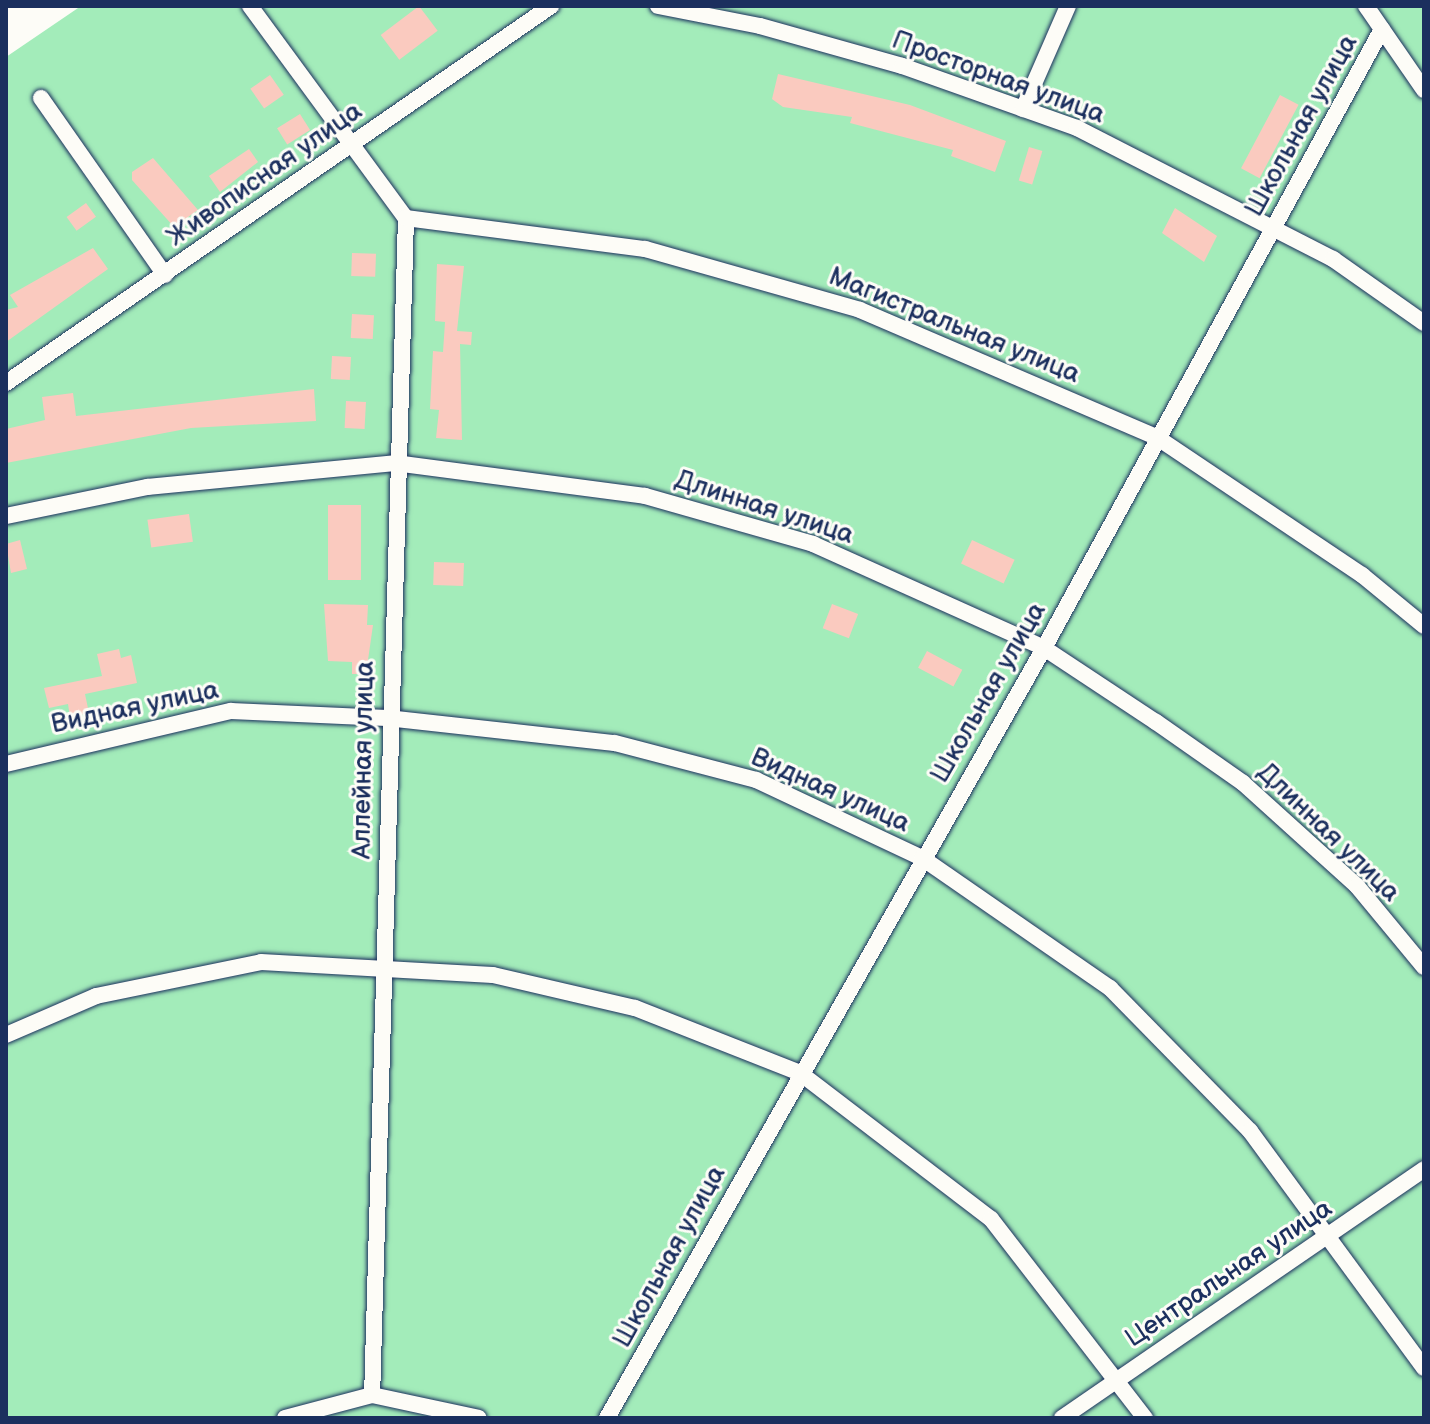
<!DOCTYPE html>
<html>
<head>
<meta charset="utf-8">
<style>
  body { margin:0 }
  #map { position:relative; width:1430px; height:1424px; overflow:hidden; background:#fdfcf7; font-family:"Balsamiq Sans",sans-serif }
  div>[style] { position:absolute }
  .green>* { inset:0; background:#a3ecba }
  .building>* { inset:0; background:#facabf; transform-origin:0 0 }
  .roads { filter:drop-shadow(0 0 2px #1b2f5e) drop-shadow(0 0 2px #1b2f5e) }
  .street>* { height:16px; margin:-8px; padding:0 8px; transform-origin:8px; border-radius:8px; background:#fdfcf7 }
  span { translate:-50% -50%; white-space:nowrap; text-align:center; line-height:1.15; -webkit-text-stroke:6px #fdfcf7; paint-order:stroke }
  .street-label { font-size:26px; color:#1b2f5e }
  .frame { position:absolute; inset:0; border:8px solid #1b2f5e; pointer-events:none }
</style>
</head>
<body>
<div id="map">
  <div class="green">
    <i style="clip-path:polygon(81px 6px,1424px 6px,1424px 1418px,6px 1418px,6px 57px)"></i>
  </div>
  <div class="building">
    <i style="left:419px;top:6px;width:31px;height:48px;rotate:53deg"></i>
    <i style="clip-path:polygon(778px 74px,910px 105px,1006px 141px,995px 172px,951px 156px,953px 150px,850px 123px,852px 117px,783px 107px,772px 99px)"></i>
    <i style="left:270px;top:75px;width:24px;height:24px;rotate:55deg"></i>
    <i style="left:1280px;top:95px;width:21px;height:83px;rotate:28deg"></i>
    <i style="left:300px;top:114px;width:19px;height:27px;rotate:58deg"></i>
    <i style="left:1029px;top:147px;width:14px;height:35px;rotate:17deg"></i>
    <i style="clip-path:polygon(249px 149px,258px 162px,220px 192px,209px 176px)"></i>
    <i style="clip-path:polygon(153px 158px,198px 210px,174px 227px,132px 180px,132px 172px)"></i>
    <i style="left:86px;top:203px;width:17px;height:24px;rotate:54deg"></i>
    <i style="clip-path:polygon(1175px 208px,1217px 236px,1204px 262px,1162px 233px)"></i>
    <i style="clip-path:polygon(93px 248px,108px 269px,6px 342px,6px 310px,18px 307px,10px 295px)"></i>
    <i style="left:352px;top:253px;width:24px;height:23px;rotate:2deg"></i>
    <i style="clip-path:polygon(437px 264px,464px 266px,457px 331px,472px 332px,471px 345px,460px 344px,462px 440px,436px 438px,439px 410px,430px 409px,433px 351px,443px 352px,445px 322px,435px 321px)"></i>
    <i style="left:352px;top:314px;width:22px;height:24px;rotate:3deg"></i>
    <i style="left:332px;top:356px;width:19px;height:23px;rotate:3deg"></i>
    <i style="clip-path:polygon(314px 389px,316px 421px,191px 428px,6px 463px,6px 429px,45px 420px,42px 397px,73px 393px,76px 416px)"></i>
    <i style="left:346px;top:401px;width:20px;height:27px;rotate:3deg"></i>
    <i style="left:328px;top:505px;width:33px;height:75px"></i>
    <i style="left:189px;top:514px;width:28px;height:42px;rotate:82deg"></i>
    <i style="clip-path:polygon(20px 540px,27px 569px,11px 573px,6px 544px)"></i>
    <i style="left:972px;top:540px;width:47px;height:26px;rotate:25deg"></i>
    <i style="left:434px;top:562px;width:30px;height:23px;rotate:2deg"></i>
    <i style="clip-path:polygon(324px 604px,368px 605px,367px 625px,373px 625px,366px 674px,352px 674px,352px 662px,328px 661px)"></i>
    <i style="left:832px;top:604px;width:28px;height:26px;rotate:21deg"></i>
    <i style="clip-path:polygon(119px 649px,121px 658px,131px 655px,137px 683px,85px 694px,89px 713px,70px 717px,68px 704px,49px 708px,44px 688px,102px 676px,97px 654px)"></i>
    <i style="left:927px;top:651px;width:40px;height:19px;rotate:28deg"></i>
  </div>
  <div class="roads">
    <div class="street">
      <i style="left:250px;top:6px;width:263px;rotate:53.7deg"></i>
      <i style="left:406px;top:218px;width:1177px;rotate:91.65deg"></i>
      <i style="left:658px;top:6px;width:104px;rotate:11.1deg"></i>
      <i style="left:760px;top:26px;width:148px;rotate:15.7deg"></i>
      <i style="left:902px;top:66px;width:186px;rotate:19.5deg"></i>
      <i style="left:1077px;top:128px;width:288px;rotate:27.1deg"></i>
      <i style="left:1333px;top:259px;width:111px;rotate:35.1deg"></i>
      <i style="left:1366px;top:6px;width:102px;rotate:55.4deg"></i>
      <i style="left:41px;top:98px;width:216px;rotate:55deg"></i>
      <i style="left:1023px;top:109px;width:112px;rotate:-66.4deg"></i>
      <i style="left:406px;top:218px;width:241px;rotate:7.4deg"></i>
      <i style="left:645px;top:249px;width:223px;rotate:15.8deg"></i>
      <i style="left:860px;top:310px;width:324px;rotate:23.2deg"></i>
      <i style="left:1158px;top:438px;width:246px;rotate:33.9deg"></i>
      <i style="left:1362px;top:575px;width:80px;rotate:39.4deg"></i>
      <i style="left:6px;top:383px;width:663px;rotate:-34.67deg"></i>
      <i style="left:6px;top:516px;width:144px;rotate:-11.6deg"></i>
      <i style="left:147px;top:487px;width:249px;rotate:-5.5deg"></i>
      <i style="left:395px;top:463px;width:252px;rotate:7.5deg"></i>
      <i style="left:645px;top:496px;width:175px;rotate:15.9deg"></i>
      <i style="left:813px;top:544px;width:253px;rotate:24.2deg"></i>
      <i style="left:1044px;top:648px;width:134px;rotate:33.5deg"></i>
      <i style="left:1156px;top:722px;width:106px;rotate:35deg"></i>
      <i style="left:1243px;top:783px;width:154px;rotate:42.1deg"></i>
      <i style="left:1357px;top:886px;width:105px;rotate:50.4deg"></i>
      <i style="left:6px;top:764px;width:231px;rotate:-13.3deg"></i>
      <i style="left:231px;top:711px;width:156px;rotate:2.6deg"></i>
      <i style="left:387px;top:718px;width:229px;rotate:6.3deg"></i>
      <i style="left:615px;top:743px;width:146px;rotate:14.7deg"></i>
      <i style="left:756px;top:780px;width:183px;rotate:25.2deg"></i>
      <i style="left:922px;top:858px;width:229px;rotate:34.7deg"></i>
      <i style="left:1110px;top:988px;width:200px;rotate:45.6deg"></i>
      <i style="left:1250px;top:1131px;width:294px;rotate:53.7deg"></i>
      <i style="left:6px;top:1035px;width:98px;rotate:-23.4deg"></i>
      <i style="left:96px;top:996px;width:168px;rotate:-11.6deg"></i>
      <i style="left:261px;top:962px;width:232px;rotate:3.2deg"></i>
      <i style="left:493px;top:975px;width:146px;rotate:13.1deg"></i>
      <i style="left:635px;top:1008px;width:177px;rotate:21.5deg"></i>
      <i style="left:800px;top:1073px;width:240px;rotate:37.4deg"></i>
      <i style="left:991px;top:1219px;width:252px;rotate:52.3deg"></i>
      <i style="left:285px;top:1418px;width:90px;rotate:-14.8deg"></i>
      <i style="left:372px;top:1395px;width:109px;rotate:12.1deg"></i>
      <i style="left:607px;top:1418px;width:885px;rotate:-60.42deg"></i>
      <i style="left:1044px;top:648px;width:705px;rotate:-61.36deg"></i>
      <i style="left:1062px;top:1418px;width:439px;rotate:-34.5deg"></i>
    </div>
  </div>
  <div class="street-label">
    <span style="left:998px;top:78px;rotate:20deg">Просторная улица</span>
    <span style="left:1302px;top:126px;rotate:-61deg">Школьная улица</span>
    <span style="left:265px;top:175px;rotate:-35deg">Живописная улица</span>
    <span style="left:954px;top:326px;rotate:22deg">Магистральная улица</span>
    <span style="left:764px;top:508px;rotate:18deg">Длинная улица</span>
    <span style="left:989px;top:693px;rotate:-60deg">Школьная улица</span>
    <span style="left:135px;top:708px;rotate:-12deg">Видная улица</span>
    <span style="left:364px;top:760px;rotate:-89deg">Аллейная улица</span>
    <span style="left:830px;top:791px;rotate:24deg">Видная улица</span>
    <span style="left:1328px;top:833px;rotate:44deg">Длинная улица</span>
    <span style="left:670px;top:1257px;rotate:-61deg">Школьная улица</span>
    <span style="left:1229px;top:1274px;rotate:-34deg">Центральная улица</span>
  </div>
  <div class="frame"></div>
</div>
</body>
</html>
